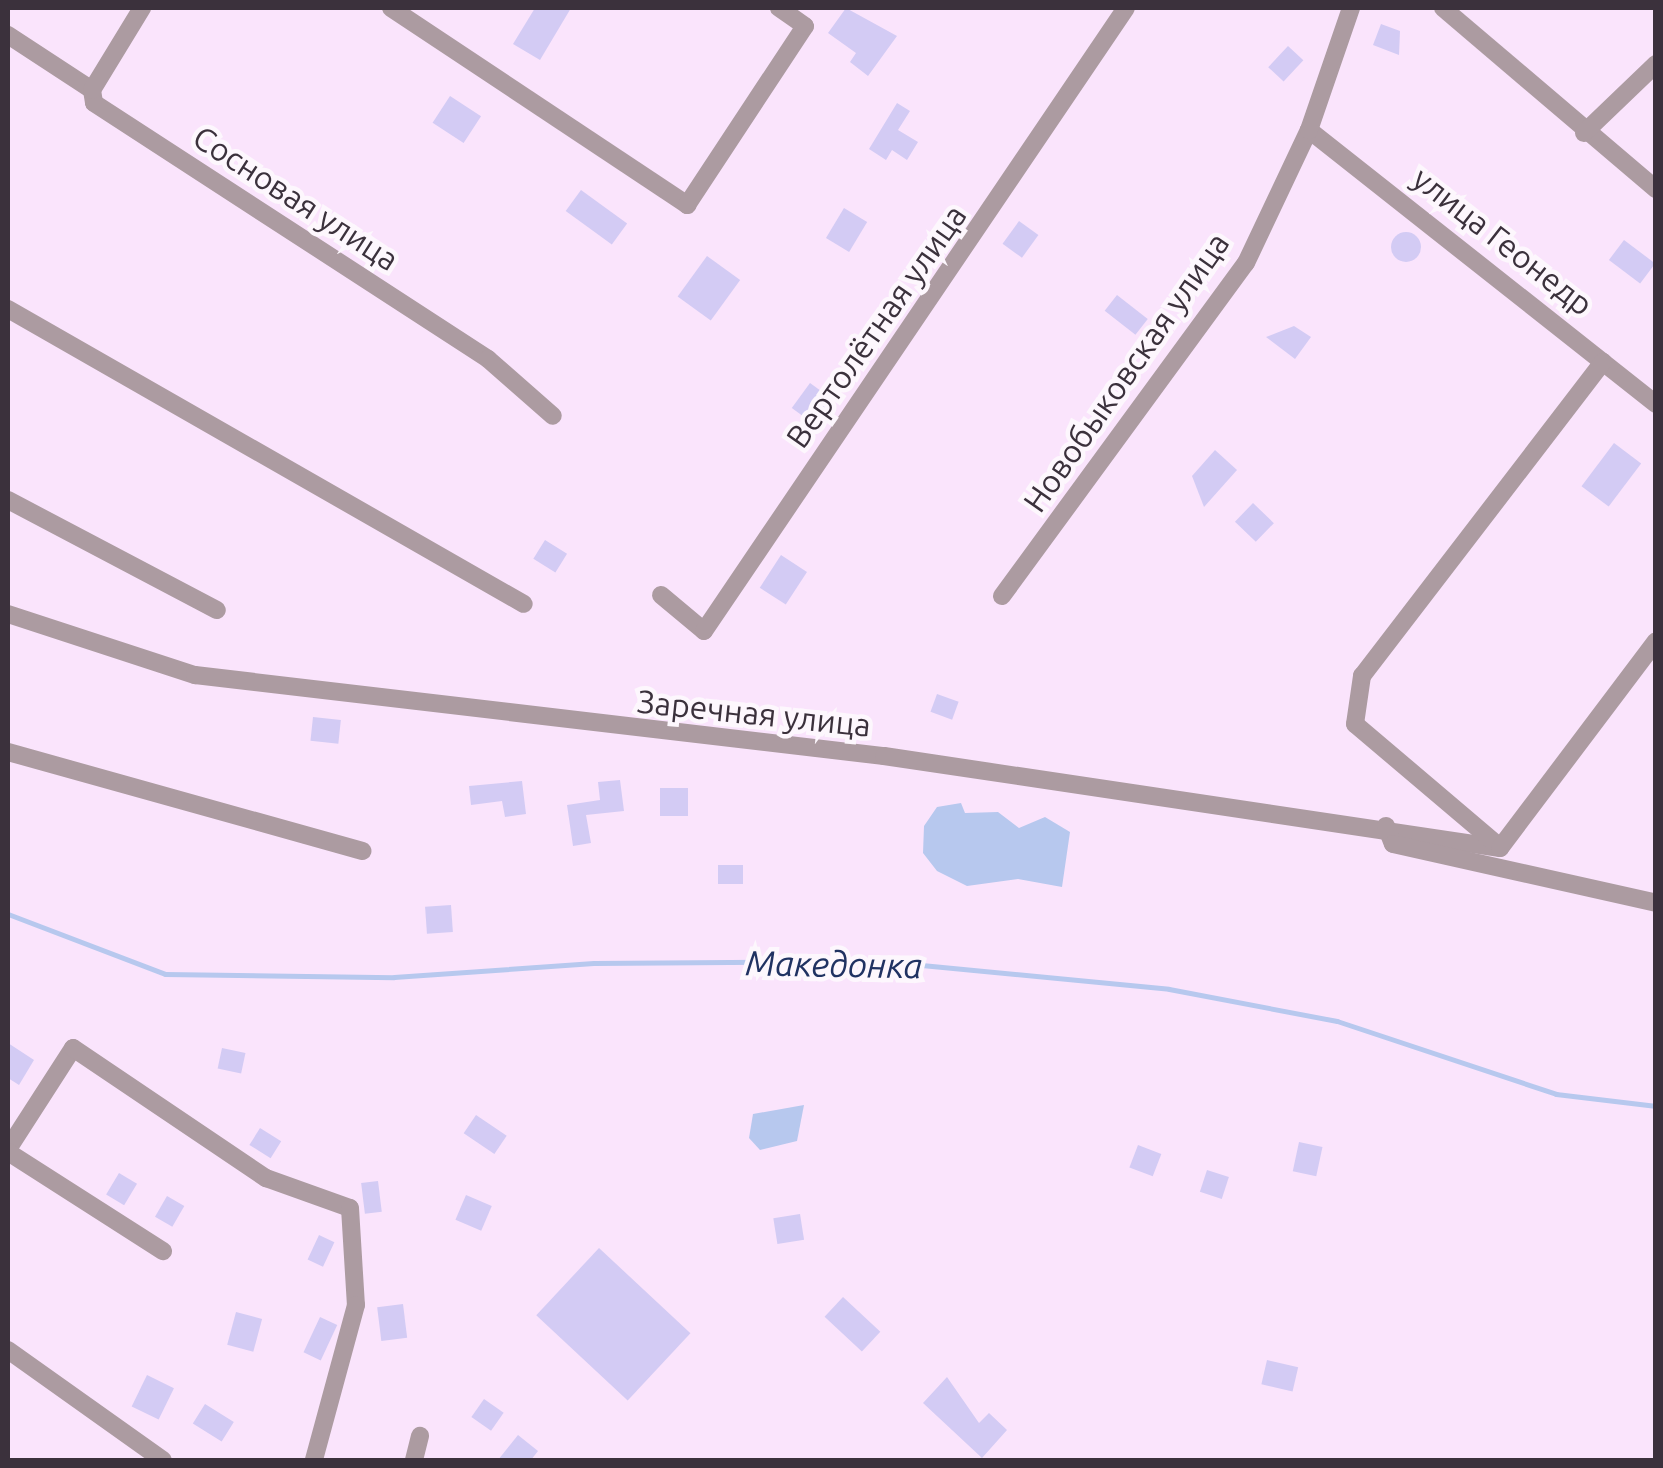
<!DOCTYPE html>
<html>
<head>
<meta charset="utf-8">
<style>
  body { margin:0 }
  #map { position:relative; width:1663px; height:1468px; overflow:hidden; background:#fae4fc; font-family:Ubuntu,sans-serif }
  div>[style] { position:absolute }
  .water>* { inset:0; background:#b7c8ee }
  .stream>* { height:5px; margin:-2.5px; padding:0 2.5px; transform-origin:2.5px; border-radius:2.5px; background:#b7c8ee }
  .building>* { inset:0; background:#d3cbf4; transform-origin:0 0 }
  .round { border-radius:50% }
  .minor>* { height:18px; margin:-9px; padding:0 9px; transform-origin:9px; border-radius:9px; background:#ac9ba1 }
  span { translate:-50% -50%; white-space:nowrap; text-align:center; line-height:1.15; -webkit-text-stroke:9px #fdf7fd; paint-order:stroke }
  .street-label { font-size:32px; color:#3b313c }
  .water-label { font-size:35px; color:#203262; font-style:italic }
  .frame { position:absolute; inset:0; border:10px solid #3b313c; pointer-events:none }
</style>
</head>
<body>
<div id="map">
  <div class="water">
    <i style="clip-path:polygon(961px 803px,965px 813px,998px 812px,1019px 828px,1045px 817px,1070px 832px,1062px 887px,1018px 879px,967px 886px,937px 871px,923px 853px,924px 826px,937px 807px)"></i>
    <i style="clip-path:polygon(804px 1105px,797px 1141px,760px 1150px,749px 1138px,753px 1114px)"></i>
  </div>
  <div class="stream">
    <i style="left:8px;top:914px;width:168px;rotate:20.9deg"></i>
    <i style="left:165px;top:974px;width:229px;rotate:0.8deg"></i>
    <i style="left:394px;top:977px;width:200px;rotate:-4deg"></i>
    <i style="left:594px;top:963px;width:286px;rotate:-0.4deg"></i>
    <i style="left:880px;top:961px;width:290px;rotate:5.5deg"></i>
    <i style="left:1169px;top:989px;width:171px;rotate:10.8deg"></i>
    <i style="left:1337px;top:1021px;width:231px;rotate:18.4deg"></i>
    <i style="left:1556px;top:1094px;width:101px;rotate:6.8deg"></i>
  </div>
  <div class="building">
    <i style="clip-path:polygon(535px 8px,571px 8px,540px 60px,513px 44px)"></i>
    <i style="clip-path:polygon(846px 8px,897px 36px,868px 76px,850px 62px,856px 53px,828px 33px)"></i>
    <i style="clip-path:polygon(1381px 24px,1400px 31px,1399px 55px,1373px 45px)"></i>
    <i style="left:1288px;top:46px;width:21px;height:29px;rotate:43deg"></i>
    <i style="left:450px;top:96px;width:37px;height:32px;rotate:33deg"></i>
    <i style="clip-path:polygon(897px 103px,910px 111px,898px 130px,918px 142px,907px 160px,892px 150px,886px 160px,869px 149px)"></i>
    <i style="left:581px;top:190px;width:57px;height:26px;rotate:36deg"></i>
    <i style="left:844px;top:208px;width:27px;height:35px;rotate:31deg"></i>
    <i style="left:1019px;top:221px;width:24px;height:28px;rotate:36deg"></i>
    <i class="round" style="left:1391px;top:232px;width:30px;height:30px"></i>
    <i style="left:1624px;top:240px;width:39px;height:25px;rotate:37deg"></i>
    <i style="left:707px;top:256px;width:41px;height:50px;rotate:36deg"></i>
    <i style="left:1117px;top:295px;width:39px;height:20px;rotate:38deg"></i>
    <i style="clip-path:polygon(1294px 326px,1311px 337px,1295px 359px,1266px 337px)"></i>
    <i style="left:810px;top:383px;width:26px;height:31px;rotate:36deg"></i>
    <i style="left:1614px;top:443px;width:34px;height:54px;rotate:37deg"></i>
    <i style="clip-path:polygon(1215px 450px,1237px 470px,1204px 507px,1192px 476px)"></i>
    <i style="left:1253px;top:503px;width:29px;height:26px;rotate:44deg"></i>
    <i style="left:545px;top:540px;width:26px;height:22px;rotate:32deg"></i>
    <i style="left:781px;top:555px;width:31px;height:39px;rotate:33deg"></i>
    <i style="left:937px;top:694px;width:23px;height:19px;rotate:20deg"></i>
    <i style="left:313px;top:717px;width:28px;height:24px;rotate:6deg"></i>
    <i style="clip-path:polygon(620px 780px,624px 811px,586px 815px,591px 843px,573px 846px,567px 805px,600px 800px,598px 782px)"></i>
    <i style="clip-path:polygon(522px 781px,526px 814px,505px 817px,502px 801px,471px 805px,469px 786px)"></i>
    <i style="left:660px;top:788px;width:28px;height:28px"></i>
    <i style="left:718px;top:865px;width:25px;height:19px"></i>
    <i style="left:451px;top:905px;width:27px;height:26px;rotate:86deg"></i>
    <i style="clip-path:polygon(8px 1043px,34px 1060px,19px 1085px,8px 1078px)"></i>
    <i style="left:222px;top:1048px;width:24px;height:21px;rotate:12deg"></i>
    <i style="left:476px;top:1115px;width:37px;height:22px;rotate:34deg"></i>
    <i style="left:260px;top:1128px;width:25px;height:20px;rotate:32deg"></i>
    <i style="left:1299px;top:1142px;width:24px;height:30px;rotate:12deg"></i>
    <i style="left:1138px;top:1145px;width:25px;height:24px;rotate:21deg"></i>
    <i style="left:1207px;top:1170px;width:23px;height:23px;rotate:18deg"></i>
    <i style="left:119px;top:1173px;width:21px;height:25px;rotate:31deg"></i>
    <i style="left:378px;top:1181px;width:31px;height:17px;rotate:83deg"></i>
    <i style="left:466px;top:1195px;width:28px;height:27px;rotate:23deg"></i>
    <i style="left:167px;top:1196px;width:20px;height:24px;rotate:30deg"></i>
    <i style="left:800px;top:1214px;width:26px;height:27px;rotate:81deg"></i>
    <i style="left:319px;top:1235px;width:17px;height:27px;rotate:25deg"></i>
    <i style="left:599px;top:1248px;width:125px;height:92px;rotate:43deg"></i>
    <i style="left:843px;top:1297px;width:51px;height:27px;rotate:43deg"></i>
    <i style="left:403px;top:1304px;width:34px;height:26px;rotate:83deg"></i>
    <i style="left:236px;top:1312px;width:27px;height:34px;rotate:15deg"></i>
    <i style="left:320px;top:1317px;width:19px;height:39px;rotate:25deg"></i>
    <i style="left:1267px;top:1360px;width:32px;height:25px;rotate:13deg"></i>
    <i style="left:147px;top:1375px;width:30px;height:35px;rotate:26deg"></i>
    <i style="clip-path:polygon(947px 1377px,979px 1423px,989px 1413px,1007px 1430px,982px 1458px,923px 1403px)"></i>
    <i style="left:484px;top:1399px;width:24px;height:22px;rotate:35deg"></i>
    <i style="left:205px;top:1404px;width:34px;height:23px;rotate:32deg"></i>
    <i style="clip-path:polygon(518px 1435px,538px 1451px,531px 1460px,498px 1460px)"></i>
  </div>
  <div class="minor">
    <i style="left:391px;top:8px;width:356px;rotate:33.6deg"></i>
    <i style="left:687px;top:205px;width:214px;rotate:-56.6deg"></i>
    <i style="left:805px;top:26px;width:32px;rotate:-145deg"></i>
    <i style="left:1443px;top:8px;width:280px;rotate:40.4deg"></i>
    <i style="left:8px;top:35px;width:100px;rotate:33.2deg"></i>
    <i style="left:92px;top:90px;width:13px;rotate:81deg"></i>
    <i style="left:94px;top:103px;width:470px;rotate:33deg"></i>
    <i style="left:488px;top:359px;width:86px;rotate:41.2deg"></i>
    <i style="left:92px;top:90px;width:96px;rotate:-58.6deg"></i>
    <i style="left:1309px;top:130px;width:442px;rotate:38.3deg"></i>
    <i style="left:1584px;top:133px;width:100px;rotate:-43.8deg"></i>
    <i style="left:8px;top:309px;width:594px;rotate:29.76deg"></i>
    <i style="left:8px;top:500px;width:236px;rotate:27.8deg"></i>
    <i style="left:661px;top:595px;width:56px;rotate:39.9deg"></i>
    <i style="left:704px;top:631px;width:752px;rotate:-55.89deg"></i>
    <i style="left:1002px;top:596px;width:413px;rotate:-53.8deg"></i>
    <i style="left:1246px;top:263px;width:147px;rotate:-64.7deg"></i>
    <i style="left:1309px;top:130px;width:129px;rotate:-71deg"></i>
    <i style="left:8px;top:614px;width:197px;rotate:18.1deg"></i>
    <i style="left:195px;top:675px;width:694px;rotate:6.71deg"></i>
    <i style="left:884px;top:756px;width:623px;rotate:8.49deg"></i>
    <i style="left:8px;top:752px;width:368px;rotate:15.6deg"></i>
    <i style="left:1386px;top:826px;width:19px;rotate:69deg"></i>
    <i style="left:1393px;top:844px;width:270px;rotate:12.6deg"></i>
    <i style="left:1500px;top:847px;width:190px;rotate:-139.7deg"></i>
    <i style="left:1355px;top:724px;width:49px;rotate:-81.7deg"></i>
    <i style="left:1362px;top:676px;width:396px;rotate:-52.5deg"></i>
    <i style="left:1500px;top:848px;width:259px;rotate:-53deg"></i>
    <i style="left:8px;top:1149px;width:120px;rotate:-57.2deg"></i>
    <i style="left:73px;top:1048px;width:233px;rotate:34deg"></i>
    <i style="left:266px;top:1178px;width:89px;rotate:19.7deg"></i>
    <i style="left:350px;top:1208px;width:97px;rotate:86.5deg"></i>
    <i style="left:356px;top:1305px;width:161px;rotate:105.2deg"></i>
    <i style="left:8px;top:1152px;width:184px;rotate:32.6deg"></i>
    <i style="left:8px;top:1350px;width:190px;rotate:35.4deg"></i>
    <i style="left:414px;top:1460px;width:25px;rotate:-76deg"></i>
  </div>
  <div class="street-label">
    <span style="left:296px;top:198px;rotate:33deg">Сосновая улица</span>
    <span style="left:1503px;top:241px;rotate:38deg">улица Геонедр</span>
    <span style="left:876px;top:326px;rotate:-55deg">Вертолётная улица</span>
    <span style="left:1126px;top:372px;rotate:-55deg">Новобыковская улица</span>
    <span style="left:754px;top:713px;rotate:6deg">Заречная улица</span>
  </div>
  <div class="water-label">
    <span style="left:834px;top:964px;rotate:1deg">Македонка</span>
  </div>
  <div class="frame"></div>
</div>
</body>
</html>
